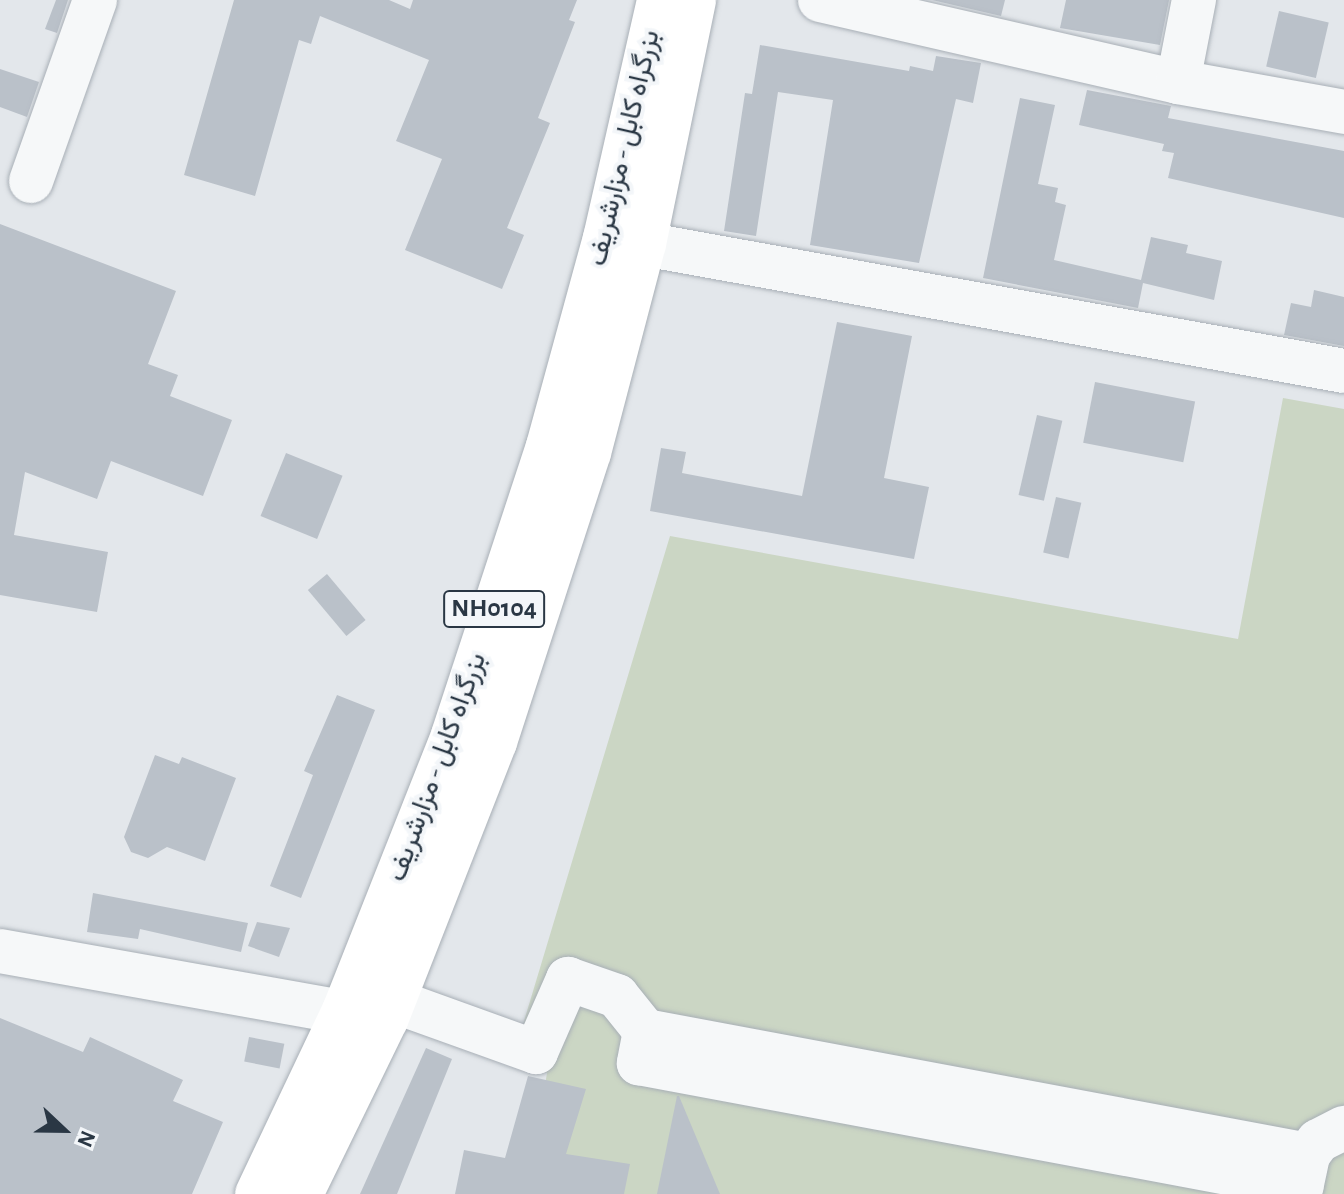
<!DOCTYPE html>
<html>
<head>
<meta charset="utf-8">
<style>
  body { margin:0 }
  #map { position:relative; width:1344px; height:1194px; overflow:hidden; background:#e3e7eb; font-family:"Alegreya Sans",Vazirmatn,sans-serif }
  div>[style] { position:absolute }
  .green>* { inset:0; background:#cbd6c4 }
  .building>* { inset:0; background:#bac1c9; transform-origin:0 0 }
  .roads { filter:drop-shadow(0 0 2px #a8afb6) drop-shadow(0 0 2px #a8afb6) }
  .minor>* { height:44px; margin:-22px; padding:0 22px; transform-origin:22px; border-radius:22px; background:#f6f8f9 }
  .highway>* { height:44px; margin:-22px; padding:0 22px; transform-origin:22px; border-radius:22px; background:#fff }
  span { translate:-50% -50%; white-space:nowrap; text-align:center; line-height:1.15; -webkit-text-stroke:8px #f3f6f9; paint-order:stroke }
  .shield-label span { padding:2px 6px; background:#f3f6f9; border:2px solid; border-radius:6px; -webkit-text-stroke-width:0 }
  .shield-label { font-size:26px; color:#2a3744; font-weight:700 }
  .street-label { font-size:28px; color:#2a3744 }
  .north { position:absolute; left:24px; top:1090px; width:80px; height:80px; -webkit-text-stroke:6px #f3f6f9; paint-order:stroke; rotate:112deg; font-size:22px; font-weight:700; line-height:32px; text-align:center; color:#2a3744 }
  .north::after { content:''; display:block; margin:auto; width:28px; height:36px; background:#2a3744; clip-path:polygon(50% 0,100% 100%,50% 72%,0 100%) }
</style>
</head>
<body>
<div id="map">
  <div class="green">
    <i style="clip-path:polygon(1283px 398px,1344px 409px,1344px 1194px,527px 1194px,547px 1073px,512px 1061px,670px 536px,1238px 639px)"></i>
  </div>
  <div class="building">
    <i style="clip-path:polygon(56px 0,68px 0,57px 33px,45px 29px)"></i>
    <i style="clip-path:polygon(234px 0,389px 0,410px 9px,413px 0,577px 0,569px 20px,575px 22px,538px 118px,550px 123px,507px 228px,524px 235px,502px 289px,405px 250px,442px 159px,396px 141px,429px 60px,320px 16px,311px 44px,299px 40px,255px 196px,184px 175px)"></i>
    <i style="clip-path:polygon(932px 0,1005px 0,1001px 16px)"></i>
    <i style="clip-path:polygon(1066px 0,1169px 0,1160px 45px,1060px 28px)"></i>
    <i style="left:1279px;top:11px;width:51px;height:57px;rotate:13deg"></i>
    <i style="clip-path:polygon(760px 45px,909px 71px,910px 66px,933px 71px,936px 56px,981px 63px,973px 103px,956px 99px,919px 263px,810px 245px,833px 100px,778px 92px,756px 236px,724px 231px,745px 93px,752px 94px)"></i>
    <i style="clip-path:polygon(0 69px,39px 82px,27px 117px,0 107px)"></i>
    <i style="clip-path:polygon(1087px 90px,1171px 106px,1168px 118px,1344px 151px,1344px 218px,1168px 178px,1174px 153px,1162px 151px,1164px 144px,1079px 125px)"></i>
    <i style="clip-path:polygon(1020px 98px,1055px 105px,1038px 184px,1058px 188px,1055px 202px,1066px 205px,1054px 260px,1141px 280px,1151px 237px,1188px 245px,1186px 253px,1222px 261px,1214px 300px,1143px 283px,1138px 308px,983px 278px)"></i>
    <i style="clip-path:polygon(0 224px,176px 291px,148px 364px,178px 375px,170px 396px,232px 420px,203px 496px,111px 461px,97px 499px,25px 472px,14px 535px,108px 552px,97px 612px,0 595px)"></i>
    <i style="clip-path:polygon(1314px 290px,1344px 297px,1344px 346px,1284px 335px,1291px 303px,1311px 307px)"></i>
    <i style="clip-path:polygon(837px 322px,912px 336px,884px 478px,929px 487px,914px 559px,650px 511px,661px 448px,686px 452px,682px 473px,802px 496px)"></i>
    <i style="left:1095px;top:382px;width:102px;height:62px;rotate:11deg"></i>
    <i style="left:1037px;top:415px;width:26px;height:82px;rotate:13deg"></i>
    <i style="left:286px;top:453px;width:61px;height:68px;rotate:22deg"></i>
    <i style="left:1056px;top:497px;width:26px;height:57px;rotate:13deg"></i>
    <i style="left:327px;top:574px;width:60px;height:25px;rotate:50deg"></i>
    <i style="clip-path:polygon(337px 695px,375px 710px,301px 898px,270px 886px,313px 775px,304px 771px)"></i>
    <i style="clip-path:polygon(155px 755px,179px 764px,182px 757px,236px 778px,205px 861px,167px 847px,148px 858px,131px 852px,124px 837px)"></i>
    <i style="clip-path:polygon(93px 893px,248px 923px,241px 952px,140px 929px,138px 939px,87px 932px)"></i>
    <i style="clip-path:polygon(257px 922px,290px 928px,279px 957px,248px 946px)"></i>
    <i style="clip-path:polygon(0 1018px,83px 1052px,90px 1037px,183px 1080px,173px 1101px,223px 1122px,192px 1194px,0 1194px)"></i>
    <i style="left:249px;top:1037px;width:36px;height:25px;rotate:11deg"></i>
    <i style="clip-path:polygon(426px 1048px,452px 1059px,397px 1194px,360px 1194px)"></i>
    <i style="clip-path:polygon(528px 1076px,586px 1089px,566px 1154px,630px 1164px,624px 1194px,455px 1194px,464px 1150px,505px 1158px)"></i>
    <i style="clip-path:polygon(677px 1096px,679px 1096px,720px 1194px,657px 1194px)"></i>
  </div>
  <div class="roads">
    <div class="minor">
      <i style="left:820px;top:0;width:367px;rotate:12.9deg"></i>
      <i style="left:1178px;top:82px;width:169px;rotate:10.2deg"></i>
      <i style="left:1178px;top:82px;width:84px;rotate:-79deg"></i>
      <i style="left:31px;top:181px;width:192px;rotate:-70.5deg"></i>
      <i style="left:644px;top:244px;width:711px;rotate:10.28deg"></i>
      <i style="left:0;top:951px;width:386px;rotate:10.1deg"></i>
      <i style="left:394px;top:1001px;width:151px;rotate:19.8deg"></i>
      <i style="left:536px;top:1052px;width:80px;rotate:-66.3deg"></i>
      <i style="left:568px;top:979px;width:52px;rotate:19.1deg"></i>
      <i style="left:617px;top:996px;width:45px;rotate:51.3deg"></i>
      <i style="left:645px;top:1031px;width:33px;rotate:101deg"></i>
      <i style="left:639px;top:1063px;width:674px;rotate:10.59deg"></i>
      <i style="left:645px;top:1031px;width:674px;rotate:10.59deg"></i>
      <i style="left:1302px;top:1184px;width:30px;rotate:-78deg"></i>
      <i style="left:1308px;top:1155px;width:17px;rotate:-54deg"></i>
      <i style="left:1318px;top:1141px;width:29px;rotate:-27deg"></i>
    </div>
    <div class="highway">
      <i style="left:257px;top:1194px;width:203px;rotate:-64.6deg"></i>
      <i style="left:344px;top:1011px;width:297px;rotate:-68.4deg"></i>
      <i style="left:453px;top:735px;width:304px;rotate:-71.8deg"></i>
      <i style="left:548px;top:446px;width:216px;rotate:-74.7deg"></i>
      <i style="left:605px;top:238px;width:244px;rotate:-77.2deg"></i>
      <i style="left:301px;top:1194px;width:194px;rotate:-64deg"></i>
      <i style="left:386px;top:1020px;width:299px;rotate:-68.6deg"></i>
      <i style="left:495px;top:742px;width:304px;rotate:-72deg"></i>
      <i style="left:589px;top:453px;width:216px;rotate:-75.3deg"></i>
      <i style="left:644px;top:244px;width:249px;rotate:-78.4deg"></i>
    </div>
  </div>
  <div class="shield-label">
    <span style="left:494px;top:609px">NH0104</span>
  </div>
  <div class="street-label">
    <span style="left:624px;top:148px;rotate:-77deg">بزرگراه کابل - مزارشریف</span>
    <span style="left:437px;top:767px;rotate:-70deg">بزرگراه کابل - مزارشریف</span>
  </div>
  <div class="north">N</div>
</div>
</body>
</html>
